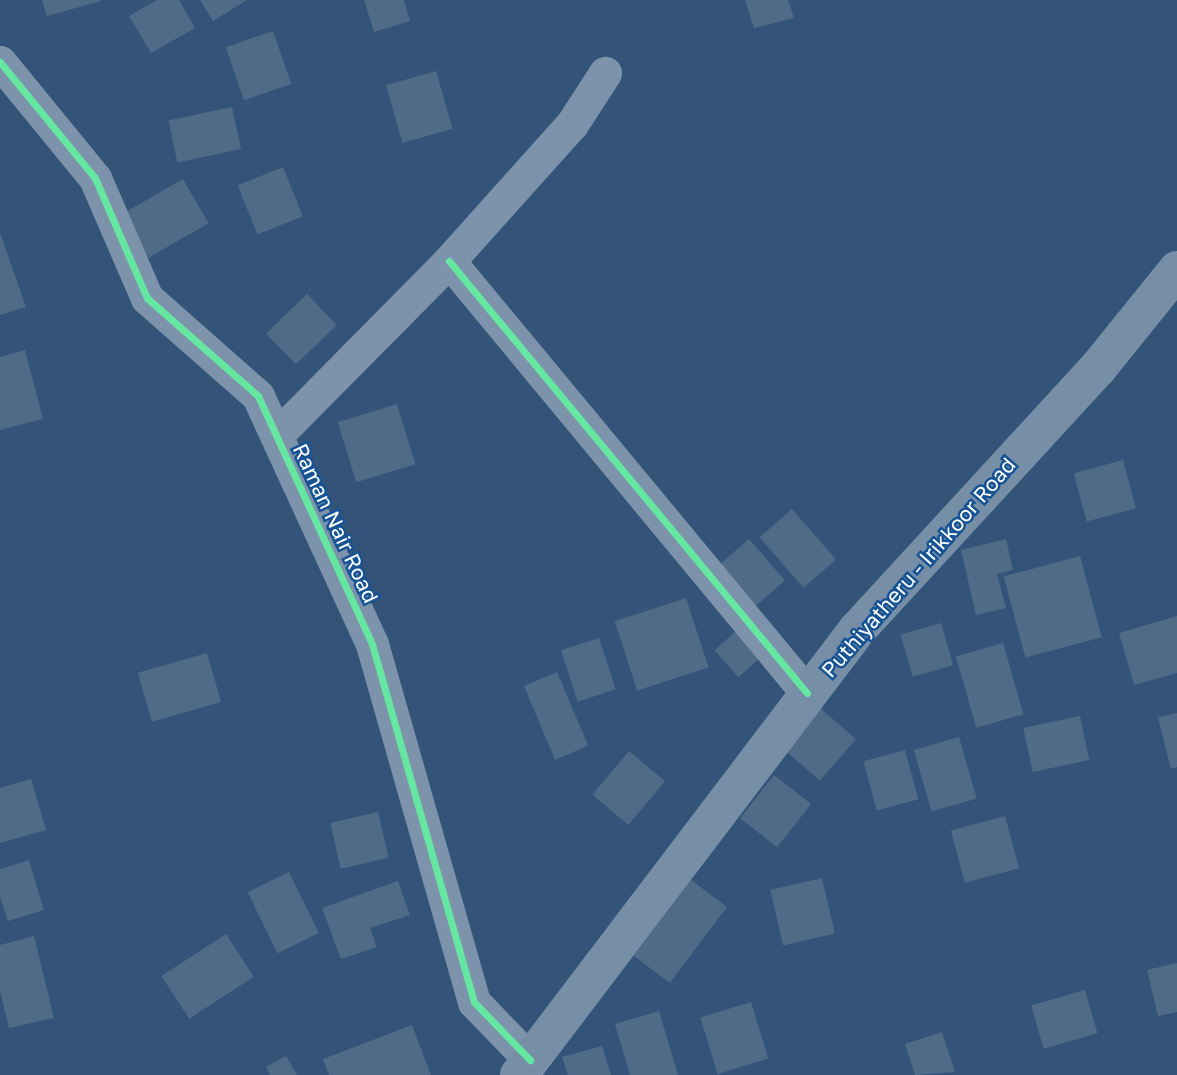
<!DOCTYPE html>
<html>
<head>
<meta charset="utf-8">
<style>
  body { margin:0 }
  #map { position:relative; width:1177px; height:1075px; overflow:hidden; background:#335478; font-family:"Golos Text",sans-serif }
  div>[style] { position:absolute }
  .building>* { inset:0; background:#506b87; transform-origin:0 0 }
  .street>* { height:33px; margin:-16.5px; padding:0 16.5px; transform-origin:16.5px; border-radius:16.5px; background:#7c93ab }
  .secondary>* { height:38px; margin:-19px; padding:0 19px; transform-origin:19px; border-radius:19px; background:#778ea7 }
  .cycleway>* { height:7px; margin:-3.5px; padding:0 3.5px; transform-origin:3.5px; border-radius:3.5px; background:#66e7a1 }
  span { translate:-50% -50%; white-space:nowrap; text-align:center; line-height:1.15; -webkit-text-stroke:5px #165395; paint-order:stroke }
  .street-label { font-size:21px; color:#fff }
</style>
</head>
<body>
<div id="map">
  <div class="building">
    <i style="clip-path:polygon(42px 0,101px 0,101px 1px,47px 16px)"></i>
    <i style="clip-path:polygon(157px 0,179px 0,195px 28px,151px 53px,129px 16px)"></i>
    <i style="clip-path:polygon(200px 0,247px 0,213px 21px)"></i>
    <i style="clip-path:polygon(364px 0,404px 0,410px 21px,374px 32px)"></i>
    <i style="clip-path:polygon(745px 0,788px 0,794px 18px,754px 28px)"></i>
    <i style="left:273px;top:31px;width:56px;height:50px;rotate:71deg"></i>
    <i style="left:436px;top:71px;width:60px;height:52px;rotate:74deg"></i>
    <i style="left:232px;top:107px;width:43px;height:65px;rotate:78deg"></i>
    <i style="left:283px;top:167px;width:53px;height:49px;rotate:68deg"></i>
    <i style="left:183px;top:179px;width:51px;height:69px;rotate:60deg"></i>
    <i style="clip-path:polygon(0 233px,26px 307px,0 315px)"></i>
    <i style="left:307px;top:294px;width:43px;height:57px;rotate:46deg"></i>
    <i style="clip-path:polygon(25px 350px,43px 419px,0 430px,0 357px)"></i>
    <i style="left:397px;top:404px;width:63px;height:62px;rotate:73deg"></i>
    <i style="left:1123px;top:460px;width:50px;height:51px;rotate:75deg"></i>
    <i style="left:792px;top:509px;width:67px;height:43px;rotate:49deg"></i>
    <i style="left:749px;top:539px;width:55px;height:45px;rotate:49deg"></i>
    <i style="clip-path:polygon(1006px 539px,1013px 570px,997px 574px,1006px 608px,976px 615px,961px 550px)"></i>
    <i style="left:1080px;top:556px;width:84px;height:79px;rotate:75deg"></i>
    <i style="left:686px;top:598px;width:73px;height:75px;rotate:72deg"></i>
    <i style="clip-path:polygon(1177px 616px,1177px 673px,1134px 685px,1119px 633px)"></i>
    <i style="left:941px;top:623px;width:44px;height:42px;rotate:74deg"></i>
    <i style="left:736px;top:631px;width:36px;height:29px;rotate:48deg"></i>
    <i style="left:599px;top:638px;width:54px;height:40px;rotate:72deg"></i>
    <i style="left:1003px;top:643px;width:74px;height:49px;rotate:74deg"></i>
    <i style="left:207px;top:653px;width:51px;height:72px;rotate:74deg"></i>
    <i style="left:557px;top:672px;width:80px;height:36px;rotate:67deg"></i>
    <i style="left:819px;top:707px;width:49px;height:55px;rotate:41deg"></i>
    <i style="clip-path:polygon(1177px 713px,1177px 767px,1171px 769px,1158px 717px)"></i>
    <i style="left:1080px;top:716px;width:45px;height:58px;rotate:78deg"></i>
    <i style="left:959px;top:737px;width:64px;height:47px;rotate:74deg"></i>
    <i style="left:905px;top:750px;width:51px;height:43px;rotate:75deg"></i>
    <i style="left:629px;top:751px;width:47px;height:57px;rotate:40deg"></i>
    <i style="left:774px;top:775px;width:47px;height:55px;rotate:38deg"></i>
    <i style="clip-path:polygon(31px 779px,46px 830px,0 843px,0 788px)"></i>
    <i style="left:378px;top:812px;width:47px;height:49px;rotate:77deg"></i>
    <i style="left:1005px;top:816px;width:54px;height:56px;rotate:75deg"></i>
    <i style="clip-path:polygon(29px 860px,44px 910px,8px 921px,0 897px,0 869px)"></i>
    <i style="left:289px;top:872px;width:68px;height:46px;rotate:64deg"></i>
    <i style="left:822px;top:878px;width:57px;height:53px;rotate:77deg"></i>
    <i style="left:691px;top:880px;width:45px;height:95px;rotate:37deg"></i>
    <i style="clip-path:polygon(398px 881px,410px 915px,370px 928px,377px 947px,341px 959px,322px 908px)"></i>
    <i style="left:226px;top:934px;width:51px;height:77px;rotate:57deg"></i>
    <i style="clip-path:polygon(34px 936px,54px 1018px,9px 1028px,0 991px,0 945px)"></i>
    <i style="clip-path:polygon(1177px 963px,1177px 1012px,1158px 1016px,1147px 970px)"></i>
    <i style="left:1085px;top:990px;width:45px;height:56px;rotate:74deg"></i>
    <i style="left:751px;top:1002px;width:59px;height:53px;rotate:73deg"></i>
    <i style="clip-path:polygon(659px 1011px,678px 1075px,630px 1075px,615px 1024px)"></i>
    <i style="clip-path:polygon(412px 1025px,431px 1075px,329px 1075px,323px 1059px)"></i>
    <i style="clip-path:polygon(942px 1032px,955px 1072px,915px 1075px,905px 1044px)"></i>
    <i style="clip-path:polygon(602px 1046px,611px 1075px,568px 1075px,562px 1057px)"></i>
    <i style="clip-path:polygon(286px 1056px,297px 1075px,270px 1075px,266px 1067px)"></i>
  </div>
  <div class="street">
    <i style="left:0;top:62px;width:150px;rotate:50.7deg"></i>
    <i style="left:95px;top:178px;width:131px;rotate:66.6deg"></i>
    <i style="left:147px;top:298px;width:148px;rotate:41.4deg"></i>
    <i style="left:258px;top:396px;width:273px;rotate:65.3deg"></i>
    <i style="left:372px;top:644px;width:372px;rotate:74.1deg"></i>
    <i style="left:474px;top:1002px;width:81px;rotate:46deg"></i>
    <i style="left:449px;top:261px;width:561px;rotate:50.35deg"></i>
    <i style="left:277px;top:435px;width:245px;rotate:-45.3deg"></i>
    <i style="left:449px;top:261px;width:184px;rotate:-48.1deg"></i>
    <i style="left:572px;top:124px;width:61px;rotate:-57.1deg"></i>
  </div>
  <div class="secondary">
    <i style="left:519px;top:1075px;width:559px;rotate:-52.78deg"></i>
    <i style="left:857px;top:630px;width:356px;rotate:-47.4deg"></i>
    <i style="left:1098px;top:368px;width:126px;rotate:-51.1deg"></i>
  </div>
  <div class="cycleway">
    <i style="left:0;top:62px;width:150px;rotate:50.7deg"></i>
    <i style="left:95px;top:178px;width:131px;rotate:66.6deg"></i>
    <i style="left:147px;top:298px;width:148px;rotate:41.4deg"></i>
    <i style="left:258px;top:396px;width:273px;rotate:65.3deg"></i>
    <i style="left:372px;top:644px;width:372px;rotate:74.1deg"></i>
    <i style="left:474px;top:1002px;width:81px;rotate:46deg"></i>
    <i style="left:449px;top:261px;width:561px;rotate:50.35deg"></i>
  </div>
  <div class="street-label">
    <span style="left:336px;top:523px;rotate:65deg">Raman Nair Road</span>
    <span style="left:918px;top:567px;rotate:-49deg">Puthiyatheru - Irikkoor Road</span>
  </div>
</div>
</body>
</html>
